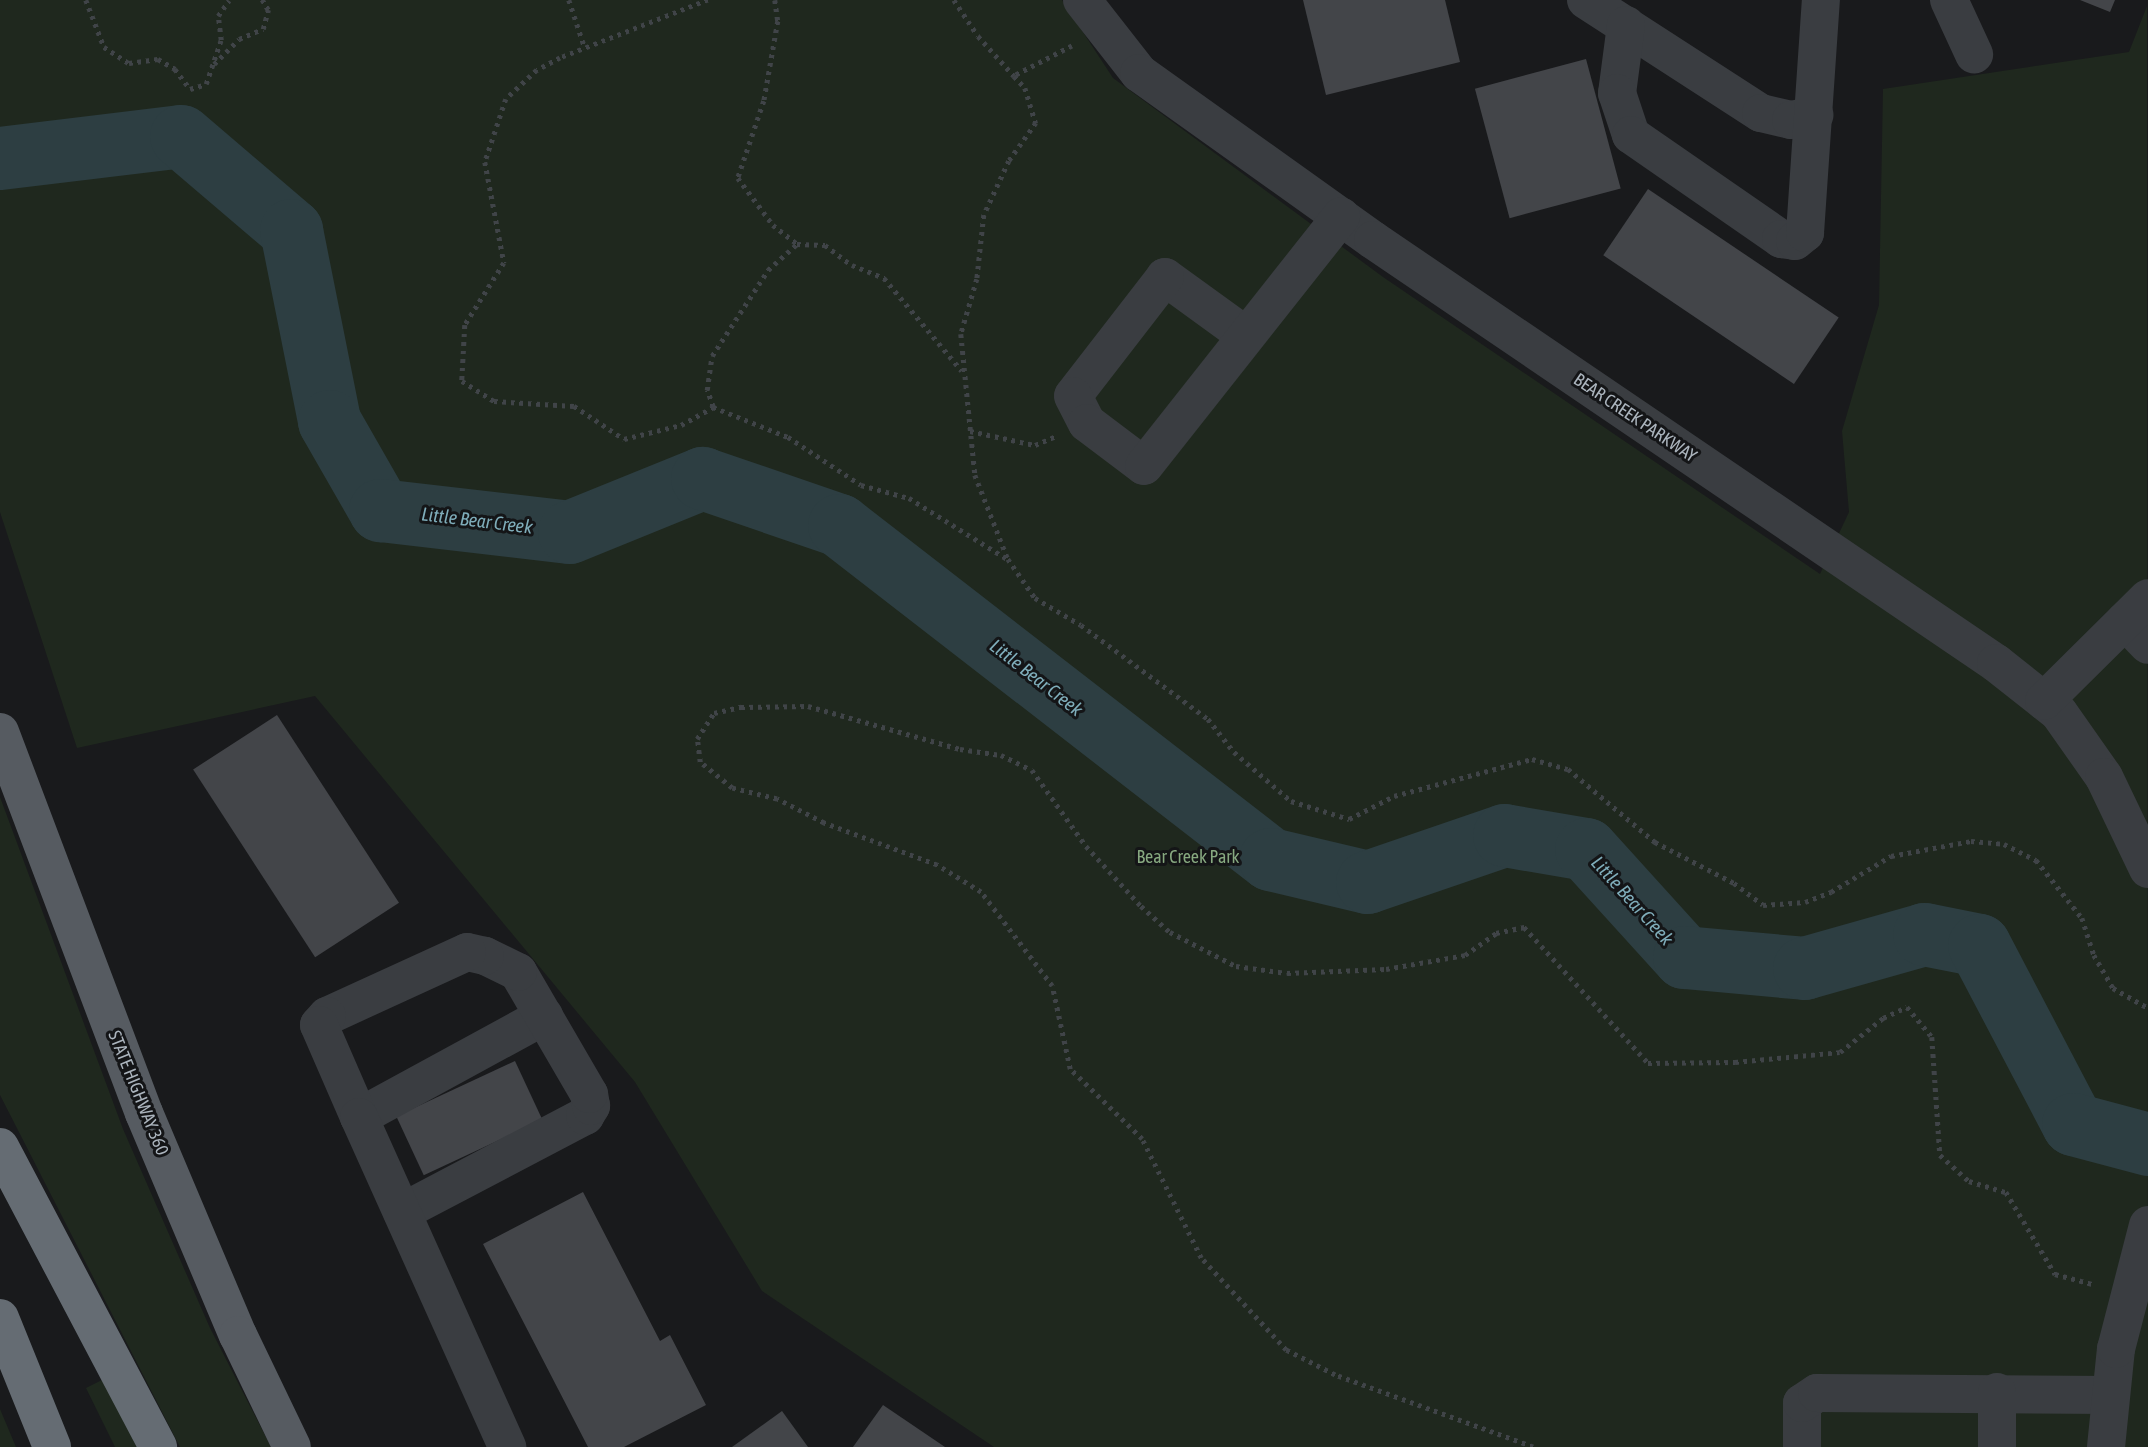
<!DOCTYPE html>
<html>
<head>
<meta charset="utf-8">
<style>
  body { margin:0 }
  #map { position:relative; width:2148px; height:1447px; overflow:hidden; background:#191a1c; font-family:"Asap Condensed",sans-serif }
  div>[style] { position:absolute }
  .green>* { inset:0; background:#1f281e }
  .river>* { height:63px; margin:-31.5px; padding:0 31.5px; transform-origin:31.5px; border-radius:31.5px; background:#2d3e42 }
  .building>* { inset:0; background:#434549; transform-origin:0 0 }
  .path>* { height:4.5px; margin-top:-2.25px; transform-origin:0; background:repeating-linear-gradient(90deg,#404448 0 3.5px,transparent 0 8.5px) }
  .minor>* { height:38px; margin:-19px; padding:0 19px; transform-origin:19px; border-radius:19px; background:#3a3d41 }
  .major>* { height:38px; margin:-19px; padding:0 19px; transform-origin:19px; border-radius:19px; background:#565b61 }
  .highway>* { height:38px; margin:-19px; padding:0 19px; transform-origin:19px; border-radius:19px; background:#656c73 }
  span { translate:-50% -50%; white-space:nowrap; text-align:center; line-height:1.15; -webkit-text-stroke:6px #141517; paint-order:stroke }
  .street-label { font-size:18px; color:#abb4bd }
  .park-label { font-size:18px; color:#87a980 }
  .water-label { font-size:19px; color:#7fadba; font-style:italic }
</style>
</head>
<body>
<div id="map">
  <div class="green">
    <i style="clip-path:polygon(0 0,1062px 0,1113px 78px,1383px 277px,1820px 574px,1849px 512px,1842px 431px,1879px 305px,1883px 89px,2129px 52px,2147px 6px,2148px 1447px,994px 1447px,762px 1291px,635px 1082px,315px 696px,77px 748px,0 512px)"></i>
    <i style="clip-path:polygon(0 797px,123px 1129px,210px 1328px,271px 1447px,180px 1447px,0 1095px)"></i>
    <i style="clip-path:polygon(102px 1380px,140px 1447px,115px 1447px,86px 1388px)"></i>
    <i style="clip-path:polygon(0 1409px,16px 1447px,0 1447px)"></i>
  </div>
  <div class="river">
    <i style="left:0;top:158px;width:182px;rotate:-6.9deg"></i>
    <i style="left:181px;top:136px;width:145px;rotate:40.5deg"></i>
    <i style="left:291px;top:230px;width:195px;rotate:78.7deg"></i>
    <i style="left:329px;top:421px;width:103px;rotate:60.2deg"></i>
    <i style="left:380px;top:510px;width:190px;rotate:6.6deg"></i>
    <i style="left:569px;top:532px;width:144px;rotate:-22.1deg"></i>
    <i style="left:702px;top:478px;width:145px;rotate:18.9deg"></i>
    <i style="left:839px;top:525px;width:545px;rotate:37.77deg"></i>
    <i style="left:1270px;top:859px;width:100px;rotate:13.3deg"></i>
    <i style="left:1367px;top:882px;width:145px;rotate:-18.9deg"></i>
    <i style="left:1504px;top:835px;width:83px;rotate:9.7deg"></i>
    <i style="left:1586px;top:849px;width:146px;rotate:47.8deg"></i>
    <i style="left:1684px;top:957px;width:121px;rotate:5.2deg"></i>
    <i style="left:1804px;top:968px;width:125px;rotate:-15.8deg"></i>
    <i style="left:1924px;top:934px;width:56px;rotate:11.3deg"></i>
    <i style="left:1979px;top:945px;width:202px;rotate:62.3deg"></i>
    <i style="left:2073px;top:1124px;width:78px;rotate:14.9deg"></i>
  </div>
  <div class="building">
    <i style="clip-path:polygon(1303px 0,1445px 0,1460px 62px,1326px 95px)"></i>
    <i style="clip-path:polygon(2080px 0,2115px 0,2110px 12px)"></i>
    <i style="left:1586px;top:59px;width:134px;height:115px;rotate:75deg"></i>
    <i style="left:1648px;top:189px;width:230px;height:80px;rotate:34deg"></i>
    <i style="left:277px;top:715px;width:224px;height:100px;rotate:57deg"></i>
    <i style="left:515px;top:1061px;width:65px;height:131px;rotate:65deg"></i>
    <i style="clip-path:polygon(583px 1192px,660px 1341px,670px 1335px,706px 1405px,624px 1447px,588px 1447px,483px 1244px)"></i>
    <i style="clip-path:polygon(883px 1405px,945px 1447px,853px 1447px)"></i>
    <i style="clip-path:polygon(782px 1411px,808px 1447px,732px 1447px)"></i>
  </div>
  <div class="path">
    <i style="left:86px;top:0;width:50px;rotate:69deg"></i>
    <i style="left:104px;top:47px;width:30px;rotate:33deg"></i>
    <i style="left:129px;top:63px;width:29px;rotate:-8deg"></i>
    <i style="left:158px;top:59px;width:20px;rotate:30deg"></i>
    <i style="left:175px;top:69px;width:25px;rotate:53deg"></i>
    <i style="left:190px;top:89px;width:17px;rotate:-17deg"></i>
    <i style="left:206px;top:84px;width:46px;rotate:-71.2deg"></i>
    <i style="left:221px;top:40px;width:24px;rotate:-97deg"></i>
    <i style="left:218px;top:16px;width:19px;rotate:-55deg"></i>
    <i style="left:569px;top:0;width:51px;rotate:71.6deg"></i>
    <i style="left:708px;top:0;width:159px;rotate:158.6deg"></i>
    <i style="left:560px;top:58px;width:26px;rotate:152deg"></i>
    <i style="left:537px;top:70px;width:42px;rotate:136.9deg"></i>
    <i style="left:506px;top:99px;width:66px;rotate:108.4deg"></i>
    <i style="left:485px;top:162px;width:103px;rotate:79.3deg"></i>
    <i style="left:504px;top:263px;width:73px;rotate:122.2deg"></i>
    <i style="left:465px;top:325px;width:56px;rotate:93.1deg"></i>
    <i style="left:462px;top:381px;width:38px;rotate:32deg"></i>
    <i style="left:494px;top:401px;width:80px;rotate:3.6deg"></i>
    <i style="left:574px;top:406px;width:60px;rotate:33.4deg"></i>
    <i style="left:624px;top:439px;width:59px;rotate:-13.8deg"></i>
    <i style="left:681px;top:425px;width:37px;rotate:-29deg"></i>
    <i style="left:713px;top:407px;width:81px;rotate:21.8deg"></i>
    <i style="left:788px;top:437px;width:87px;rotate:33.3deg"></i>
    <i style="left:861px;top:485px;width:50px;rotate:15.2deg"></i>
    <i style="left:909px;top:498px;width:115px;rotate:31.9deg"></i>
    <i style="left:775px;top:0;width:21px;rotate:82deg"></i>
    <i style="left:778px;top:21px;width:81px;rotate:99.9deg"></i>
    <i style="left:764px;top:101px;width:81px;rotate:108.7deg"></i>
    <i style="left:738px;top:178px;width:59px;rotate:53.3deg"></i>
    <i style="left:773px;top:225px;width:31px;rotate:38deg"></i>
    <i style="left:954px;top:0;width:43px;rotate:56.3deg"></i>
    <i style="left:978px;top:36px;width:54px;rotate:48deg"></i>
    <i style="left:1072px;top:46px;width:65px;rotate:152.7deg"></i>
    <i style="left:1014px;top:76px;width:16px;rotate:47deg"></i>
    <i style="left:1025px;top:88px;width:37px;rotate:73deg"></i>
    <i style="left:1036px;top:123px;width:47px;rotate:125.4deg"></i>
    <i style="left:1009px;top:161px;width:60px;rotate:114.8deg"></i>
    <i style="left:984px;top:215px;width:64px;rotate:96.2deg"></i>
    <i style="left:977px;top:279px;width:57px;rotate:106.2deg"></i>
    <i style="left:961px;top:334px;width:142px;rotate:84.3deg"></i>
    <i style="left:975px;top:475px;width:90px;rotate:68.6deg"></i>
    <i style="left:1008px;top:559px;width:47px;rotate:55.3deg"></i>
    <i style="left:1035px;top:598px;width:53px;rotate:30.4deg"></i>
    <i style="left:1081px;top:625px;width:158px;rotate:36.5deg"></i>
    <i style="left:1208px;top:719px;width:42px;rotate:51.8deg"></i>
    <i style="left:1234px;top:752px;width:75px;rotate:40.7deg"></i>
    <i style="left:1291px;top:801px;width:61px;rotate:17.2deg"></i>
    <i style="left:1349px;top:819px;width:51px;rotate:-27.1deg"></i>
    <i style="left:1394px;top:796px;width:143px;rotate:-15deg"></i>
    <i style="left:1532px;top:759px;width:37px;rotate:16deg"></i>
    <i style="left:1568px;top:769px;width:114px;rotate:40deg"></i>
    <i style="left:1655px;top:842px;width:89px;rotate:27.4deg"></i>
    <i style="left:1734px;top:883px;width:36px;rotate:37deg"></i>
    <i style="left:1763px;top:905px;width:42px;rotate:-4.1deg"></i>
    <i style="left:1805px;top:902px;width:28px;rotate:-21deg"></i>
    <i style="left:1831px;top:892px;width:70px;rotate:-31deg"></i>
    <i style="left:1891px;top:856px;width:81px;rotate:-10.6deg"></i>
    <i style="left:1971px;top:841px;width:33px;rotate:5deg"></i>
    <i style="left:2004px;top:844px;width:36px;rotate:27deg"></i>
    <i style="left:2036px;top:860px;width:74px;rotate:51.6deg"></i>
    <i style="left:2082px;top:918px;width:39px;rotate:72deg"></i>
    <i style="left:2094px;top:955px;width:38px;rotate:60deg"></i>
    <i style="left:2113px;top:988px;width:40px;rotate:29.7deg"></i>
    <i style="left:214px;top:64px;width:35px;rotate:-45deg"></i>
    <i style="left:239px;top:39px;width:26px;rotate:-23deg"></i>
    <i style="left:263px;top:29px;width:20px;rotate:-75deg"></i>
    <i style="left:268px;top:10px;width:12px;rotate:-121deg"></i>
    <i style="left:713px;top:407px;width:18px;rotate:-109deg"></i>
    <i style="left:707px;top:390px;width:34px;rotate:-82deg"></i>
    <i style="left:712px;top:356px;width:103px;rotate:-56.9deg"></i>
    <i style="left:768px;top:270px;width:39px;rotate:-42deg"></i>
    <i style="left:797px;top:244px;width:28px;rotate:2deg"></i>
    <i style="left:825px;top:245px;width:34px;rotate:37deg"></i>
    <i style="left:852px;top:265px;width:35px;rotate:22deg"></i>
    <i style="left:884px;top:278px;width:121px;rotate:50deg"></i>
    <i style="left:970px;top:431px;width:66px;rotate:12.2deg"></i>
    <i style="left:1035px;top:445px;width:21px;rotate:-23deg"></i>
    <i style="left:1533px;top:1447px;width:211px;rotate:-160deg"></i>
    <i style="left:1335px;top:1375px;width:55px;rotate:-153deg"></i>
    <i style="left:1286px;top:1350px;width:125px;rotate:-132.7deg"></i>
    <i style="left:1201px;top:1258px;width:133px;rotate:-116.4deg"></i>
    <i style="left:1142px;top:1139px;width:100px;rotate:-135.8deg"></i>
    <i style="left:1070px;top:1069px;width:85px;rotate:-102.2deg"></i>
    <i style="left:1052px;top:986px;width:118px;rotate:-127.1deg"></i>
    <i style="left:981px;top:892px;width:52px;rotate:-148.5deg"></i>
    <i style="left:937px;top:865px;width:121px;rotate:-159.6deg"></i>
    <i style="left:824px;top:823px;width:53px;rotate:-152.9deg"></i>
    <i style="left:777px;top:799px;width:46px;rotate:-166.3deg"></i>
    <i style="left:732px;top:788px;width:41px;rotate:-140.9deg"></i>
    <i style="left:700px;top:762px;width:23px;rotate:-97deg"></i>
    <i style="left:697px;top:739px;width:31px;rotate:-57deg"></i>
    <i style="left:714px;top:713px;width:28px;rotate:-13deg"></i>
    <i style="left:741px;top:707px;width:67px;rotate:-0.9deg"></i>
    <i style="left:808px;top:706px;width:158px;rotate:15.8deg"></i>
    <i style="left:960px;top:749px;width:41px;rotate:8.3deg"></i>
    <i style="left:1001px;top:755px;width:34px;rotate:26deg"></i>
    <i style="left:1032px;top:770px;width:93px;rotate:54.6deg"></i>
    <i style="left:1086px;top:846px;width:81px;rotate:47.5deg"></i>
    <i style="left:1141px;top:906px;width:39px;rotate:42deg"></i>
    <i style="left:1170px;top:932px;width:74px;rotate:27.3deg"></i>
    <i style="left:1236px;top:966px;width:51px;rotate:7.8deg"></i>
    <i style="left:1287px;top:973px;width:99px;rotate:-2.3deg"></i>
    <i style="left:1386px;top:969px;width:80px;rotate:-10deg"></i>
    <i style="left:1465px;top:955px;width:38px;rotate:-35deg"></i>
    <i style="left:1496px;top:933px;width:29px;rotate:-12deg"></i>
    <i style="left:1524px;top:927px;width:184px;rotate:47.6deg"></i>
    <i style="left:1648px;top:1063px;width:87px;rotate:-0.7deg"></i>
    <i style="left:1735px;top:1062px;width:105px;rotate:-5.4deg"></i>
    <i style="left:1840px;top:1052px;width:55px;rotate:-38.3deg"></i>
    <i style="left:1883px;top:1018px;width:26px;rotate:-25deg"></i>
    <i style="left:1907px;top:1007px;width:39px;rotate:50deg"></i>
    <i style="left:1932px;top:1037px;width:118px;rotate:86.1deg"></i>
    <i style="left:1940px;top:1155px;width:39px;rotate:42deg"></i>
    <i style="left:1969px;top:1181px;width:39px;rotate:17deg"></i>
    <i style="left:2006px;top:1192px;width:96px;rotate:59.1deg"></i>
    <i style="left:2055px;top:1274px;width:42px;rotate:15deg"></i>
  </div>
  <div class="minor">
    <i style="left:1082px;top:0;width:93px;rotate:52deg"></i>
    <i style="left:1139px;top:73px;width:287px;rotate:35.5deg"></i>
    <i style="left:1373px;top:240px;width:753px;rotate:34.18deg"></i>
    <i style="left:1996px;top:663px;width:80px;rotate:38.4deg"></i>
    <i style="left:2059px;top:713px;width:78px;rotate:54.9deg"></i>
    <i style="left:2104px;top:777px;width:102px;rotate:64.4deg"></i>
    <i style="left:1586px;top:0;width:208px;rotate:32.9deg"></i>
    <i style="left:1761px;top:113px;width:31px;rotate:13deg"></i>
    <i style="left:1791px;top:120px;width:24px;rotate:-12deg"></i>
    <i style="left:1949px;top:0;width:60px;rotate:65.2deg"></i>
    <i style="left:1626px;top:25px;width:69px;rotate:97.5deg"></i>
    <i style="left:1617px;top:93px;width:44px;rotate:71.6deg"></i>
    <i style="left:1631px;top:135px;width:183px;rotate:34.7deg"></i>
    <i style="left:1781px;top:239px;width:14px;rotate:8deg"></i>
    <i style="left:1795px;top:241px;width:13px;rotate:-39deg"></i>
    <i style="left:1805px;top:233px;width:234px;rotate:-86.1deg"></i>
    <i style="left:1245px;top:335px;width:99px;rotate:-144.1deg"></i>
    <i style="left:1165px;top:277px;width:150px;rotate:127.7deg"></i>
    <i style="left:1073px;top:396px;width:30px;rotate:63deg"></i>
    <i style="left:1087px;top:423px;width:71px;rotate:37deg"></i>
    <i style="left:1144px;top:466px;width:318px;rotate:-51.7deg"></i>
    <i style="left:2125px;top:621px;width:33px;rotate:46deg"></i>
    <i style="left:2044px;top:701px;width:146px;rotate:-44.7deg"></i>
    <i style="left:359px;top:1117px;width:211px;rotate:-28.6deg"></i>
    <i style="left:402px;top:1212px;width:207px;rotate:-27.7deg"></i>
    <i style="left:585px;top:1116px;width:12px;rotate:-59deg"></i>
    <i style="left:591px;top:1106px;width:12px;rotate:-99deg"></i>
    <i style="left:589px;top:1094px;width:141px;rotate:-120.2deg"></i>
    <i style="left:518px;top:972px;width:37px;rotate:-154deg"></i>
    <i style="left:485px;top:956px;width:18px;rotate:-167deg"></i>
    <i style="left:467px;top:952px;width:154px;rotate:155.4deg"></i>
    <i style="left:327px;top:1016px;width:12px;rotate:132deg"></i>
    <i style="left:319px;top:1025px;width:100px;rotate:66.5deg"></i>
    <i style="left:359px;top:1117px;width:362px;rotate:65.8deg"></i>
    <i style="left:1802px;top:1447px;width:44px;rotate:-90deg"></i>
    <i style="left:1802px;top:1403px;width:18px;rotate:-34deg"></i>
    <i style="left:1817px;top:1393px;width:293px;rotate:0.4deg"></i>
    <i style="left:1997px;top:1447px;width:55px;rotate:-90deg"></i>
    <i style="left:2106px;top:1447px;width:99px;rotate:-84.2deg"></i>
    <i style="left:2116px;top:1349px;width:128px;rotate:-75.5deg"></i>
  </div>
  <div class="major">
    <i style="left:0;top:732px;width:407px;rotate:69.3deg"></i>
    <i style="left:144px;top:1113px;width:241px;rotate:67.1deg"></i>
    <i style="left:238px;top:1335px;width:124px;rotate:64.3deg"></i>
  </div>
  <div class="highway">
    <i style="left:0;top:1147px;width:339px;rotate:62.2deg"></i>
    <i style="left:0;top:1318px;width:139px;rotate:68deg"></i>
  </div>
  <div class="street-label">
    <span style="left:1635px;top:418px;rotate:34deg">BEAR CREEK PARKWAY</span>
    <span style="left:138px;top:1093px;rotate:68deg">STATE HIGHWAY 360</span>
  </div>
  <div class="park-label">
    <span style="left:1188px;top:857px">Bear Creek Park</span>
  </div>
  <div class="water-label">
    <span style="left:477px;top:521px;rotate:7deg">Little Bear Creek</span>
    <span style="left:1036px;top:678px;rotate:38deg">Little Bear Creek</span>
    <span style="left:1632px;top:901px;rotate:48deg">Little Bear Creek</span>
  </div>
</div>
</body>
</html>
